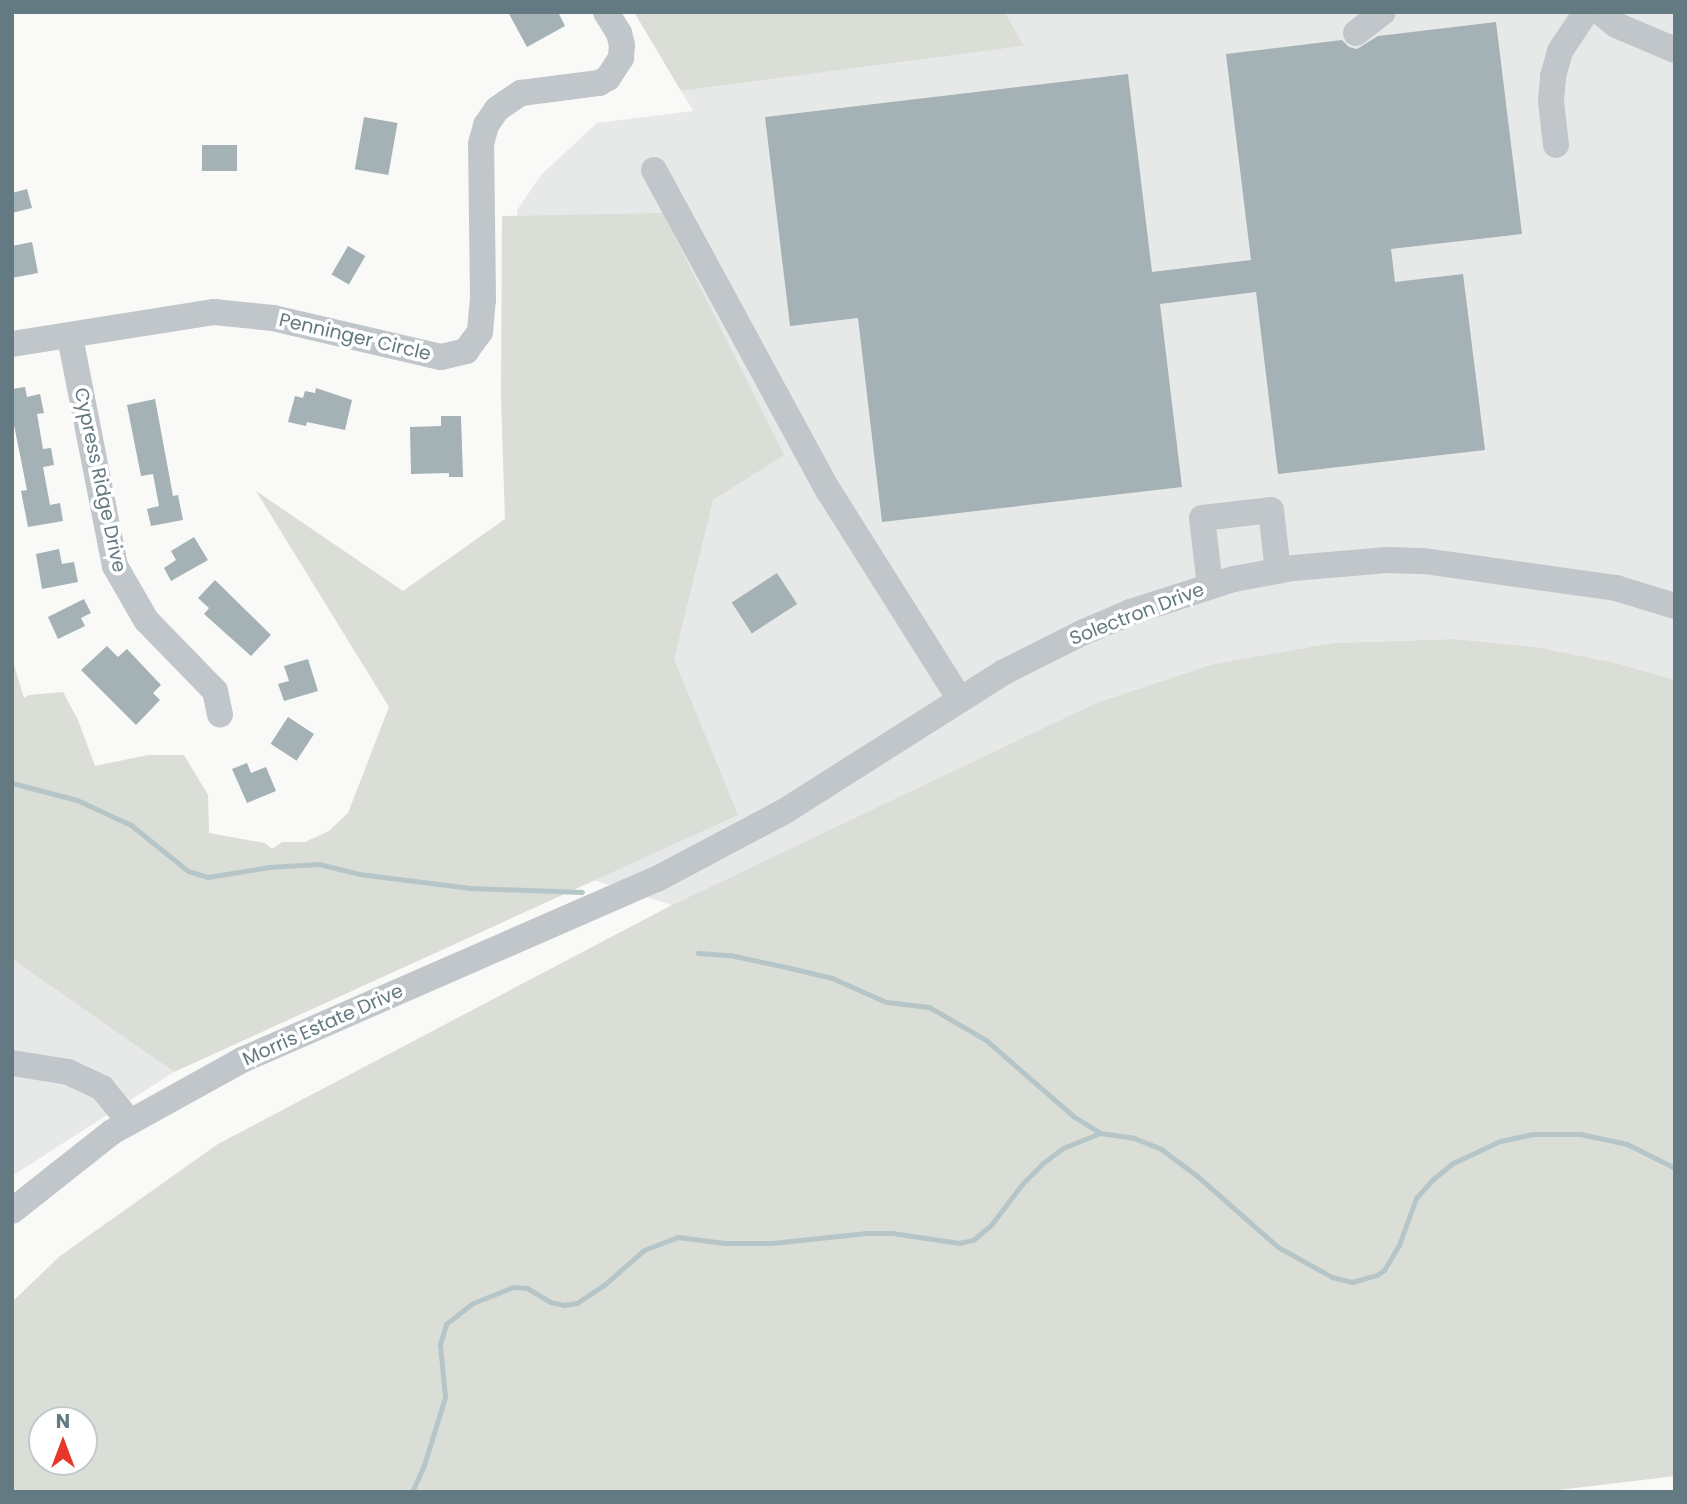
<!DOCTYPE html>
<html>
<head>
<meta charset="utf-8">
<style>
  body { margin:0 }
  #map { position:relative; width:1687px; height:1504px; overflow:hidden; background:#f9f9f7; font-family:Poppins,sans-serif }
  div>[style] { position:absolute }
  .built>* { inset:0; background:#e7e9e8 }
  .green>* { inset:0; background:#daded6 }
  .stream>* { height:5px; margin:-2.5px; padding:0 2.5px; transform-origin:2.5px; border-radius:2.5px; background:#b6c6c8 }
  .building>* { inset:0; background:#a4b1b5; transform-origin:0 0 }
  .minor>* { height:26px; margin:-13px; padding:0 13px; transform-origin:13px; border-radius:13px; background:#c0c6c9 }
  span { translate:-50% -50%; white-space:nowrap; text-align:center; line-height:1.15; -webkit-text-stroke:7px #fff; paint-order:stroke }
  .street-label { font-size:19px; color:#647a82 }
  .frame { position:absolute; inset:0; border:14px solid #647a82; pointer-events:none }
  .north { position:absolute; left:28px; top:1406px; width:70px; height:70px; box-sizing:border-box; background:#fff; border:2px solid #c1cacd; border-radius:50%; rotate:0deg; font-size:19px; font-weight:700; line-height:28px; text-align:center; color:#647a82 }
  .north::after { content:''; display:block; margin:auto; width:24px; height:32px; background:#e6372a; clip-path:polygon(50% 0,100% 100%,50% 72%,0 100%) }
</style>
</head>
<body>
<div id="map">
  <div class="built">
    <i style="clip-path:polygon(1005px 12px,1675px 12px,1675px 680px,1616px 663px,1536px 647px,1455px 639px,1333px 643px,1213px 664px,1096px 703px,672px 905px,518px 856px,526px 401px,517px 210px,542px 174px,597px 123px,693px 111px,681px 91px,1024px 46px)"></i>
    <i style="clip-path:polygon(12px 959px,174px 1072px,12px 1176px)"></i>
  </div>
  <div class="green">
    <i style="clip-path:polygon(634px 12px,1005px 12px,1024px 46px,681px 91px)"></i>
    <i style="clip-path:polygon(663px 213px,784px 455px,713px 500px,674px 659px,738px 815px,174px 1072px,12px 959px,12px 658px,24px 698px,29px 695px,63px 692px,78px 720px,95px 766px,148px 755px,184px 755px,208px 795px,209px 833px,265px 843px,272px 849px,282px 842px,305px 842px,329px 831px,348px 813px,389px 707px,256px 491px,403px 591px,505px 519px,501px 397px,502px 216px)"></i>
    <i style="clip-path:polygon(evenodd,1455px 639px,1536px 647px,1616px 663px,1675px 680px,1675px 1476px,1542px 1492px,12px 1492px,12px 1302px,60px 1256px,218px 1144px,672px 905px,1096px 703px,1213px 664px,1333px 643px,1455px 639px,42px 1420px,84px 1420px,84px 1462px,42px 1462px,42px 1420px)"></i>
  </div>
  <div class="stream">
    <i style="left:12px;top:783px;width:67px;rotate:14.7deg"></i>
    <i style="left:77px;top:800px;width:60px;rotate:24.8deg"></i>
    <i style="left:131px;top:825px;width:73px;rotate:38.9deg"></i>
    <i style="left:188px;top:871px;width:21px;rotate:17deg"></i>
    <i style="left:208px;top:877px;width:62px;rotate:-9.3deg"></i>
    <i style="left:269px;top:867px;width:50px;rotate:-3.4deg"></i>
    <i style="left:319px;top:864px;width:41px;rotate:14deg"></i>
    <i style="left:359px;top:874px;width:112px;rotate:7.2deg"></i>
    <i style="left:470px;top:888px;width:112px;rotate:2deg"></i>
    <i style="left:698px;top:953px;width:32px;rotate:4deg"></i>
    <i style="left:730px;top:955px;width:61px;rotate:12.2deg"></i>
    <i style="left:790px;top:968px;width:43px;rotate:13.4deg"></i>
    <i style="left:832px;top:978px;width:59px;rotate:24deg"></i>
    <i style="left:886px;top:1002px;width:43px;rotate:6.6deg"></i>
    <i style="left:929px;top:1007px;width:66px;rotate:30.1deg"></i>
    <i style="left:986px;top:1040px;width:116px;rotate:41.1deg"></i>
    <i style="left:1073px;top:1116px;width:32px;rotate:32deg"></i>
    <i style="left:1100px;top:1133px;width:34px;rotate:8deg"></i>
    <i style="left:1134px;top:1138px;width:29px;rotate:22deg"></i>
    <i style="left:1161px;top:1149px;width:44px;rotate:36.6deg"></i>
    <i style="left:1196px;top:1175px;width:109px;rotate:41.3deg"></i>
    <i style="left:1278px;top:1247px;width:62px;rotate:29.1deg"></i>
    <i style="left:1332px;top:1277px;width:21px;rotate:14deg"></i>
    <i style="left:1352px;top:1282px;width:26px;rotate:-16deg"></i>
    <i style="left:1377px;top:1275px;width:9px;rotate:-36deg"></i>
    <i style="left:1384px;top:1270px;width:29px;rotate:-59deg"></i>
    <i style="left:1399px;top:1245px;width:50px;rotate:-70.1deg"></i>
    <i style="left:1416px;top:1198px;width:24px;rotate:-48deg"></i>
    <i style="left:1432px;top:1180px;width:27px;rotate:-39deg"></i>
    <i style="left:1453px;top:1163px;width:52px;rotate:-25.1deg"></i>
    <i style="left:1500px;top:1141px;width:34px;rotate:-12deg"></i>
    <i style="left:1533px;top:1134px;width:47px"></i>
    <i style="left:1580px;top:1134px;width:48px;rotate:12deg"></i>
    <i style="left:1627px;top:1144px;width:54px;rotate:26.6deg"></i>
    <i style="left:412px;top:1492px;width:30px;rotate:-66deg"></i>
    <i style="left:424px;top:1465px;width:71px;rotate:-72.8deg"></i>
    <i style="left:445px;top:1397px;width:53px;rotate:-95.4deg"></i>
    <i style="left:440px;top:1344px;width:21px;rotate:-73deg"></i>
    <i style="left:446px;top:1324px;width:34px;rotate:-38deg"></i>
    <i style="left:473px;top:1303px;width:43px;rotate:-21.8deg"></i>
    <i style="left:513px;top:1287px;width:14px;rotate:4deg"></i>
    <i style="left:527px;top:1288px;width:27px;rotate:31deg"></i>
    <i style="left:550px;top:1302px;width:14px;rotate:12deg"></i>
    <i style="left:564px;top:1305px;width:13px;rotate:-9deg"></i>
    <i style="left:577px;top:1303px;width:32px;rotate:-34deg"></i>
    <i style="left:604px;top:1285px;width:53px;rotate:-41.2deg"></i>
    <i style="left:644px;top:1250px;width:36px;rotate:-21deg"></i>
    <i style="left:678px;top:1237px;width:47px;rotate:7.3deg"></i>
    <i style="left:725px;top:1243px;width:47px"></i>
    <i style="left:772px;top:1243px;width:95px;rotate:-6.1deg"></i>
    <i style="left:866px;top:1233px;width:26px"></i>
    <i style="left:892px;top:1233px;width:68px;rotate:8.5deg"></i>
    <i style="left:959px;top:1243px;width:14px;rotate:-12deg"></i>
    <i style="left:973px;top:1240px;width:23px;rotate:-40deg"></i>
    <i style="left:991px;top:1225px;width:53px;rotate:-52.7deg"></i>
    <i style="left:1023px;top:1183px;width:28px;rotate:-45deg"></i>
    <i style="left:1043px;top:1163px;width:25px;rotate:-37deg"></i>
    <i style="left:1063px;top:1148px;width:40px;rotate:-22deg"></i>
  </div>
  <div class="building">
    <i style="clip-path:polygon(508px 12px,558px 12px,565px 26px,527px 47px)"></i>
    <i style="clip-path:polygon(1496px 22px,1522px 234px,1391px 249px,1395px 282px,1463px 274px,1485px 450px,1278px 474px,1256px 292px,1160px 304px,1182px 487px,882px 522px,858px 318px,790px 326px,765px 117px,1128px 74px,1152px 272px,1251px 260px,1226px 54px,1342px 40px,1349px 47px,1357px 49px,1378px 36px)"></i>
    <i style="left:364px;top:117px;width:34px;height:53px;rotate:10deg"></i>
    <i style="left:202px;top:145px;width:35px;height:26px"></i>
    <i style="clip-path:polygon(27px 189px,32px 208px,12px 213px,12px 193px)"></i>
    <i style="clip-path:polygon(32px 242px,38px 273px,12px 278px,12px 246px)"></i>
    <i style="left:348px;top:246px;width:20px;height:33px;rotate:30deg"></i>
    <i style="clip-path:polygon(25px 387px,27px 397px,40px 394px,44px 413px,37px 414px,43px 449px,51px 448px,54px 465px,43px 467px,50px 505px,60px 503px,63px 521px,28px 527px,21px 491px,27px 490px,12px 415px,12px 389px)"></i>
    <i style="clip-path:polygon(316px 388px,352px 400px,345px 430px,307px 422px,306px 426px,288px 422px,295px 396px,303px 398px,305px 391px,315px 393px)"></i>
    <i style="clip-path:polygon(155px 399px,173px 496px,178px 495px,183px 520px,151px 526px,147px 509px,159px 506px,153px 474px,141px 476px,127px 405px)"></i>
    <i style="clip-path:polygon(441px 416px,461px 416px,463px 477px,449px 477px,449px 473px,411px 474px,410px 427px,441px 426px)"></i>
    <i style="clip-path:polygon(194px 537px,208px 560px,171px 581px,164px 568px,176px 560px,171px 551px)"></i>
    <i style="clip-path:polygon(59px 549px,62px 564px,74px 562px,78px 582px,42px 589px,36px 554px)"></i>
    <i style="left:777px;top:573px;width:37px;height:54px;rotate:57deg"></i>
    <i style="clip-path:polygon(215px 580px,271px 635px,251px 656px,204px 614px,209px 608px,198px 598px)"></i>
    <i style="clip-path:polygon(84px 599px,91px 613px,81px 618px,85px 626px,58px 639px,48px 617px)"></i>
    <i style="clip-path:polygon(107px 646px,118px 657px,127px 649px,161px 685px,153px 693px,160px 700px,136px 725px,81px 670px)"></i>
    <i style="clip-path:polygon(308px 659px,318px 691px,284px 701px,278px 684px,289px 681px,284px 666px)"></i>
    <i style="left:288px;top:717px;width:31px;height:32px;rotate:33deg"></i>
    <i style="clip-path:polygon(247px 763px,251px 773px,266px 767px,276px 791px,247px 803px,232px 769px)"></i>
  </div>
  <div class="minor">
    <i style="left:1600px;top:12px;width:21px;rotate:39deg"></i>
    <i style="left:1616px;top:25px;width:64px;rotate:23deg"></i>
    <i style="left:1356px;top:33px;width:34px;rotate:-38deg"></i>
    <i style="left:1556px;top:145px;width:44px;rotate:-96.5deg"></i>
    <i style="left:1551px;top:101px;width:25px;rotate:-85deg"></i>
    <i style="left:1553px;top:76px;width:26px;rotate:-74deg"></i>
    <i style="left:1560px;top:51px;width:47px;rotate:-56.3deg"></i>
    <i style="left:654px;top:170px;width:364px;rotate:61.5deg"></i>
    <i style="left:828px;top:490px;width:248px;rotate:57.8deg"></i>
    <i style="left:70px;top:337px;width:233px;rotate:78.9deg"></i>
    <i style="left:115px;top:566px;width:62px;rotate:60.1deg"></i>
    <i style="left:146px;top:620px;width:99px;rotate:45.8deg"></i>
    <i style="left:215px;top:691px;width:24px;rotate:78deg"></i>
    <i style="left:12px;top:344px;width:205px;rotate:-9deg"></i>
    <i style="left:214px;top:312px;width:59px;rotate:5.8deg"></i>
    <i style="left:273px;top:318px;width:172px;rotate:13.1deg"></i>
    <i style="left:441px;top:357px;width:26px;rotate:-13deg"></i>
    <i style="left:466px;top:351px;width:24px;rotate:-54deg"></i>
    <i style="left:480px;top:332px;width:32px;rotate:-85deg"></i>
    <i style="left:483px;top:300px;width:156px;rotate:-90.7deg"></i>
    <i style="left:481px;top:144px;width:20px;rotate:-75deg"></i>
    <i style="left:486px;top:125px;width:19px;rotate:-55deg"></i>
    <i style="left:497px;top:109px;width:29px;rotate:-34deg"></i>
    <i style="left:521px;top:93px;width:79px;rotate:-7.3deg"></i>
    <i style="left:599px;top:83px;width:10px;rotate:-29deg"></i>
    <i style="left:608px;top:78px;width:24px;rotate:-57deg"></i>
    <i style="left:621px;top:58px;width:13px;rotate:-86deg"></i>
    <i style="left:622px;top:45px;width:12px;rotate:-104deg"></i>
    <i style="left:619px;top:33px;width:25px;rotate:-122deg"></i>
    <i style="left:1210px;top:586px;width:68px;rotate:-96.7deg"></i>
    <i style="left:1202px;top:518px;width:69px;rotate:-6.6deg"></i>
    <i style="left:1271px;top:510px;width:61px;rotate:83.5deg"></i>
    <i style="left:12px;top:1063px;width:57px;rotate:9.1deg"></i>
    <i style="left:68px;top:1072px;width:38px;rotate:25deg"></i>
    <i style="left:102px;top:1088px;width:44px;rotate:50.5deg"></i>
    <i style="left:12px;top:1211px;width:127px;rotate:-38.3deg"></i>
    <i style="left:112px;top:1132px;width:149px;rotate:-29deg"></i>
    <i style="left:242px;top:1060px;width:453px;rotate:-23.6deg"></i>
    <i style="left:657px;top:879px;width:145px;rotate:-28deg"></i>
    <i style="left:785px;top:811px;width:259px;rotate:-32.4deg"></i>
    <i style="left:1004px;top:672px;width:89px;rotate:-26.6deg"></i>
    <i style="left:1084px;top:632px;width:51px;rotate:-23.1deg"></i>
    <i style="left:1131px;top:612px;width:108px;rotate:-17.8deg"></i>
    <i style="left:1234px;top:579px;width:60px;rotate:-10.6deg"></i>
    <i style="left:1293px;top:568px;width:95px;rotate:-4.8deg"></i>
    <i style="left:1388px;top:560px;width:36px;rotate:2deg"></i>
    <i style="left:1424px;top:561px;width:194px;rotate:8deg"></i>
    <i style="left:1616px;top:588px;width:62px;rotate:17deg"></i>
  </div>
  <div class="street-label">
    <span style="left:355px;top:337px;rotate:13deg">Penninger Circle</span>
    <span style="left:100px;top:480px;rotate:78deg">Cypress Ridge Drive</span>
    <span style="left:1137px;top:614px;rotate:-21deg">Solectron Drive</span>
    <span style="left:323px;top:1025px;rotate:-24deg">Morris Estate Drive</span>
  </div>
  <div class="frame"></div>
  <div class="north">N</div>
</div>
</body>
</html>
